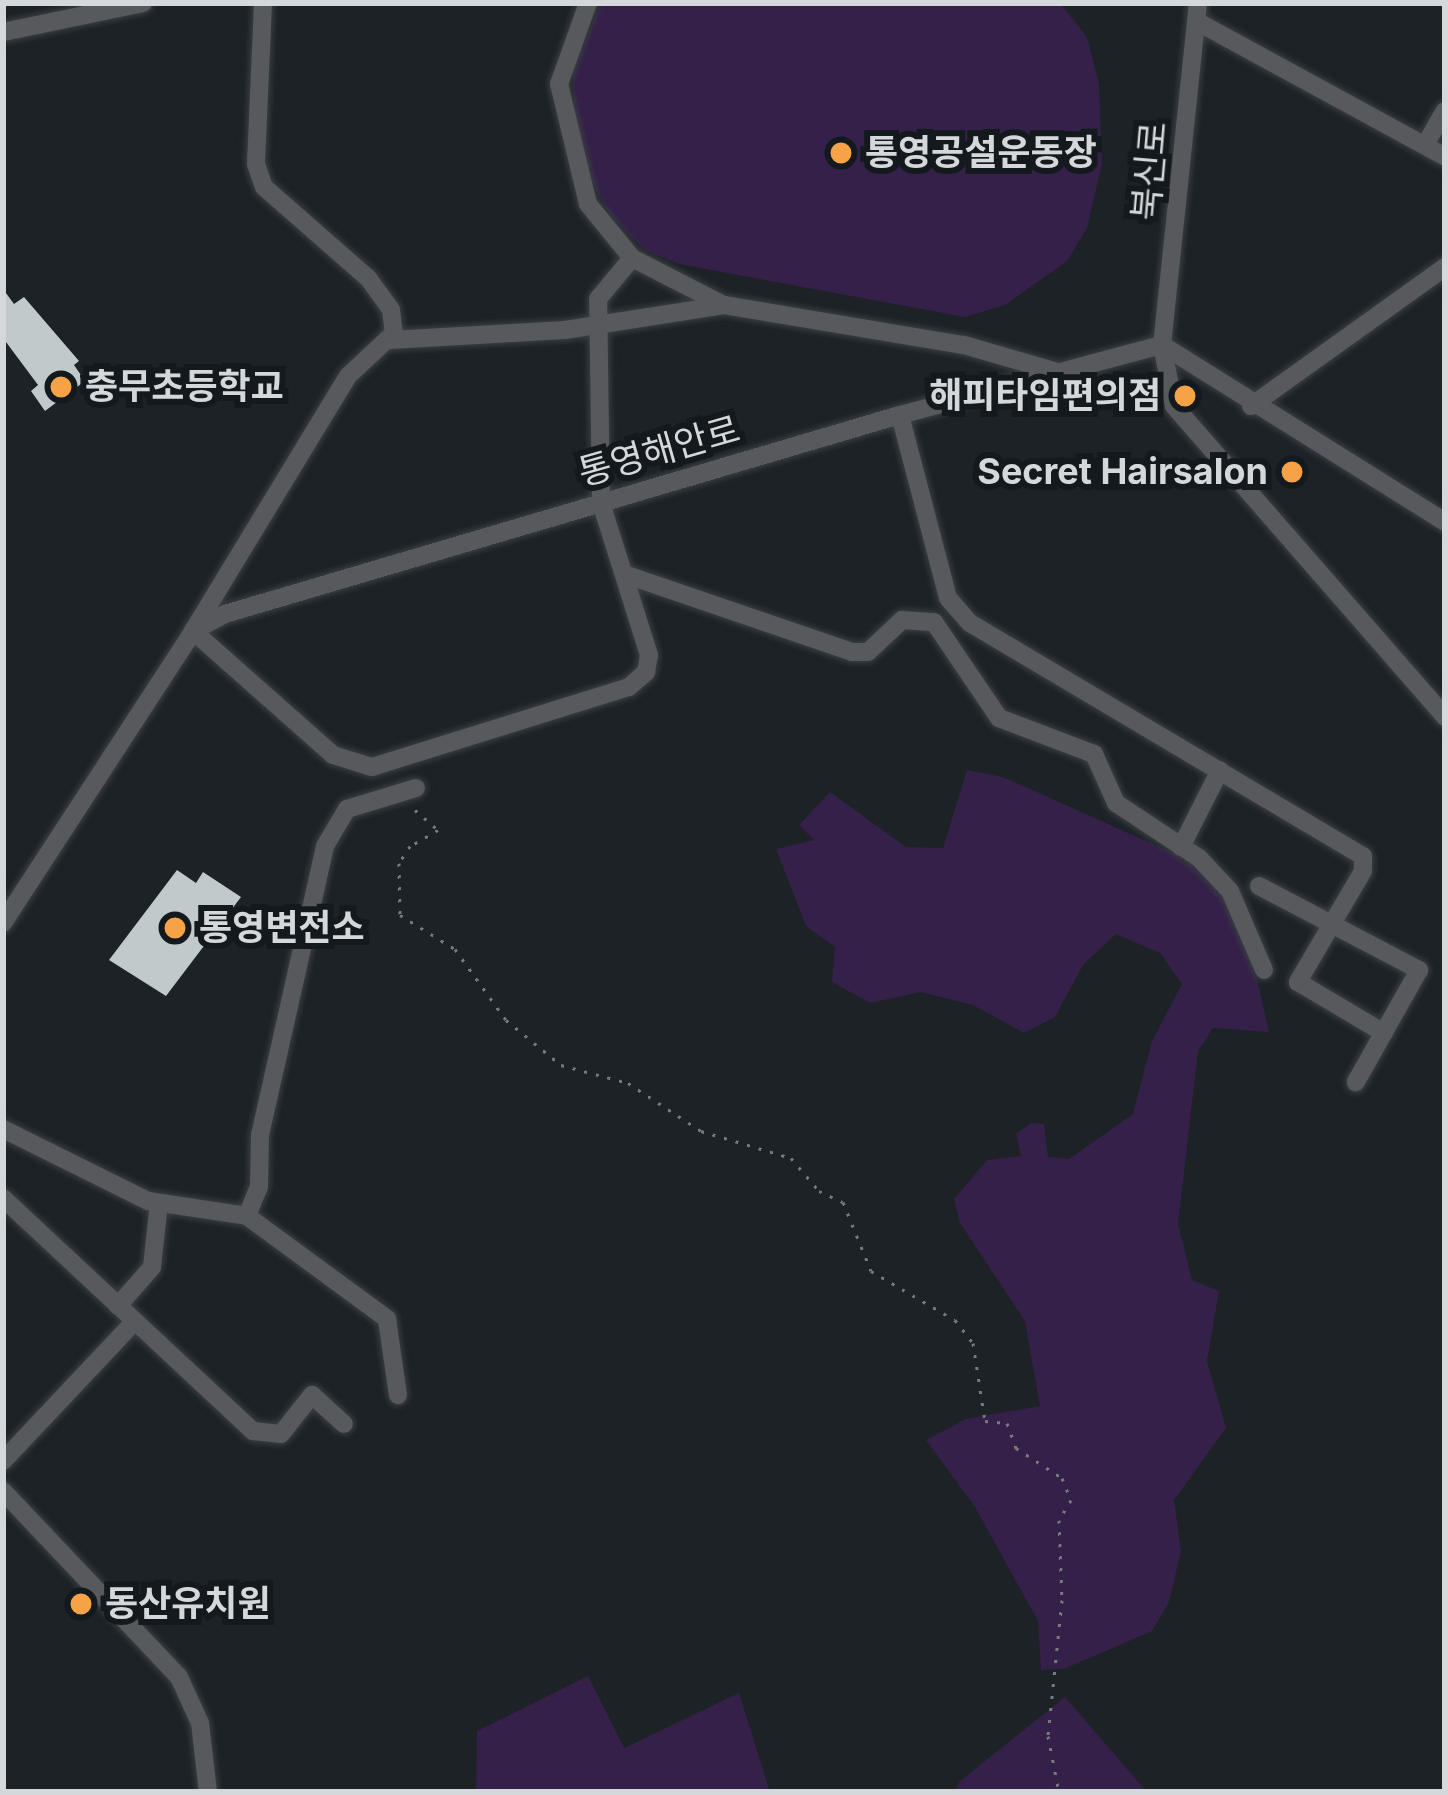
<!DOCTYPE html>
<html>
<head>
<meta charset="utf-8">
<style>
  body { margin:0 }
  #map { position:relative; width:1448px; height:1795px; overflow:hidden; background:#1c2226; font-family:Inter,"Noto Sans KR",sans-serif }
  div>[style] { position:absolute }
  .green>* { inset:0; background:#352049 }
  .building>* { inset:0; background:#c0cacb }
  .path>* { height:3px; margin-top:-1.5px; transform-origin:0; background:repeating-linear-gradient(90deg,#767b7e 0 3px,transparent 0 12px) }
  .roads { filter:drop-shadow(0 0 3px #393f43) drop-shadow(0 0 3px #393f43) }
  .minor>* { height:18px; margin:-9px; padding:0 9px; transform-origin:9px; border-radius:9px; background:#58595c }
  .dots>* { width:33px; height:33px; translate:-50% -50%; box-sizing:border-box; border:6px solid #13191d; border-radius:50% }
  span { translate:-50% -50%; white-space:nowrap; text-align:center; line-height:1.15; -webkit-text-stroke:12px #13191d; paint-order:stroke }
  .poi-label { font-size:36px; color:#d4d8db; font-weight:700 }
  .left { translate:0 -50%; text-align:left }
  .right { translate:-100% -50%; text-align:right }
  .street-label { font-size:36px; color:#d4d8db }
  .frame { position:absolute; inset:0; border:6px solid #d4d8db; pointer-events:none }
</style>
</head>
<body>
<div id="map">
  <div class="green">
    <i style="clip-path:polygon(601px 3px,1060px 3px,1087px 37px,1099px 84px,1102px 163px,1087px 228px,1067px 261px,1005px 305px,965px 317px,679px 264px,645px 250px,610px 215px,588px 176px,574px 114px,573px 68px)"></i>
    <i style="clip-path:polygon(967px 770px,1003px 777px,1191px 861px,1243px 916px,1269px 1032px,1213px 1028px,1198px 1051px,1178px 1224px,1192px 1280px,1219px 1291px,1207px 1361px,1226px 1428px,1174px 1500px,1181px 1551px,1169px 1602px,1152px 1631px,1064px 1669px,1041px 1670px,1038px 1621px,975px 1507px,926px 1440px,966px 1419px,1040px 1406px,1025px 1321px,960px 1223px,954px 1199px,987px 1160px,1021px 1156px,1016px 1134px,1031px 1123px,1044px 1124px,1048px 1157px,1069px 1159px,1133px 1114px,1152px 1041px,1182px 984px,1160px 953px,1116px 934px,1083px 965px,1055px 1017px,1024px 1033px,973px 1005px,921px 992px,870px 1003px,832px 982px,835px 947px,806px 926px,776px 849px,814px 840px,799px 825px,830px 792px,906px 847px,943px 848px)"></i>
    <i style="clip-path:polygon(588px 1676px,624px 1748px,739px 1693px,770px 1792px,476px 1792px,477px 1731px)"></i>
    <i style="clip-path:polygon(1065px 1697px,1147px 1792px,954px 1792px,960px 1781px)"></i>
  </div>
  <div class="building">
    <i style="clip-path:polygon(3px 289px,14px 304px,24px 297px,79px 361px,74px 365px,85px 381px,45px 411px,31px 391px,38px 385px,3px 338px)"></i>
    <i style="clip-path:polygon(177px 870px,196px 883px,203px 872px,241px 897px,166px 996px,109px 960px)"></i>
  </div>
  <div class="path">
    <i style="left:415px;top:810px;width:30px;rotate:41deg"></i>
    <i style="left:438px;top:830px;width:32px;rotate:150deg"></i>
    <i style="left:410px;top:846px;width:20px;rotate:123deg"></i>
    <i style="left:399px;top:863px;width:52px;rotate:88.9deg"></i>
    <i style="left:400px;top:915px;width:65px;rotate:31.7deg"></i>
    <i style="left:455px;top:949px;width:87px;rotate:54.3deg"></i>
    <i style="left:506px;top:1020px;width:71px;rotate:39.3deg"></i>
    <i style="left:561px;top:1065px;width:69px;rotate:15deg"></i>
    <i style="left:628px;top:1083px;width:87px;rotate:33.3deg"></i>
    <i style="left:701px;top:1131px;width:94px;rotate:16.7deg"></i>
    <i style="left:791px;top:1158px;width:43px;rotate:49.7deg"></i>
    <i style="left:819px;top:1191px;width:26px;rotate:25deg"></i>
    <i style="left:843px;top:1202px;width:74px;rotate:67.9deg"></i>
    <i style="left:871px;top:1271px;width:97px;rotate:30.3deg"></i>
    <i style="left:955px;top:1320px;width:29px;rotate:52deg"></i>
    <i style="left:973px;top:1343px;width:79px;rotate:81.3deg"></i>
    <i style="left:985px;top:1421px;width:22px;rotate:5deg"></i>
    <i style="left:1007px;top:1423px;width:27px;rotate:70deg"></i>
    <i style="left:1016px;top:1448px;width:55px;rotate:33.1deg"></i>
    <i style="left:1062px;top:1478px;width:24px;rotate:68deg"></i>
    <i style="left:1071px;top:1500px;width:23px;rotate:121deg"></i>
    <i style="left:1059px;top:1520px;width:80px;rotate:87.9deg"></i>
    <i style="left:1062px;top:1600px;width:137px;rotate:95.9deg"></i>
    <i style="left:1048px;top:1736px;width:57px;rotate:78.9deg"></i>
  </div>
  <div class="roads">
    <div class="minor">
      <i style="left:263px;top:3px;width:161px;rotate:92.5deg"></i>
      <i style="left:256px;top:164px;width:24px;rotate:71deg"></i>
      <i style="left:264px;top:187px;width:138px;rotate:41.2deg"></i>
      <i style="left:368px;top:278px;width:39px;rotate:54deg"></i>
      <i style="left:391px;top:310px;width:23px;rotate:83deg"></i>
      <i style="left:394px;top:333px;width:63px;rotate:136.9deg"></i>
      <i style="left:348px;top:376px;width:298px;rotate:121.3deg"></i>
      <i style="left:193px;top:631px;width:187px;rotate:41.5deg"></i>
      <i style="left:333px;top:755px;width:41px;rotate:17.1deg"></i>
      <i style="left:372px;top:767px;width:269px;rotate:-17.3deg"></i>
      <i style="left:629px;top:687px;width:23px;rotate:-41deg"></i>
      <i style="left:646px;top:672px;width:17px;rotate:-80deg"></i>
      <i style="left:649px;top:655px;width:159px;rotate:-107.5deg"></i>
      <i style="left:601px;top:503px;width:204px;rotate:-90.8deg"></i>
      <i style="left:598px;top:299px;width:53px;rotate:-50.3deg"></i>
      <i style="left:588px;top:3px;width:86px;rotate:109.7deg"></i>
      <i style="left:559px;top:84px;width:123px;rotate:76.4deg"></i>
      <i style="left:588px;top:204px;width:70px;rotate:50.8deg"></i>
      <i style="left:632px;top:258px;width:103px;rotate:27.1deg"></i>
      <i style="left:1198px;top:3px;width:344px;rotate:96deg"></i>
      <i style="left:1162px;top:345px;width:62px;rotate:78.9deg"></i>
      <i style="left:1174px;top:406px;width:413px;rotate:48.9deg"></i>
      <i style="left:1196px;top:21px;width:284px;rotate:28.6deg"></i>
      <i style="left:3px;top:32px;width:143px;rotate:-11.7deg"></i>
      <i style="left:1425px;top:145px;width:39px;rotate:-60deg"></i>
      <i style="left:390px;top:340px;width:175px;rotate:-3.3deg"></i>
      <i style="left:565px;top:330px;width:161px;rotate:-8.9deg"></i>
      <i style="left:724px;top:305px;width:243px;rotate:9.5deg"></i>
      <i style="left:964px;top:345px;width:94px;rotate:16.1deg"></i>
      <i style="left:1251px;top:406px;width:239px;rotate:-35.6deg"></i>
      <i style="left:900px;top:415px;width:189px;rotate:75.3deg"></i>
      <i style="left:948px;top:598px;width:33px;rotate:49deg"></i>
      <i style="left:970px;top:623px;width:457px;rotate:30.7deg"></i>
      <i style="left:1363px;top:856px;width:15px;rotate:90deg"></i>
      <i style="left:1363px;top:871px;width:129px;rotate:120.4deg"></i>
      <i style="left:1298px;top:982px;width:100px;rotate:30.7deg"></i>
      <i style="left:624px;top:574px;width:241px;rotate:18.9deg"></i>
      <i style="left:852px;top:652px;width:16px"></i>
      <i style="left:868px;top:652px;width:47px;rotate:-43.3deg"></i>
      <i style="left:902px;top:620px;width:32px;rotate:4deg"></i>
      <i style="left:934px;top:622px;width:116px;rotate:55.9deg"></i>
      <i style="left:999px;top:718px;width:102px;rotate:20.8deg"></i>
      <i style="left:1094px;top:754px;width:54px;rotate:65.8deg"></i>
      <i style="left:1116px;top:803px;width:100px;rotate:33.5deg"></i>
      <i style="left:1199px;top:858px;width:45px;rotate:46.8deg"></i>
      <i style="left:1230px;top:891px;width:86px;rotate:66.7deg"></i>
      <i style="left:1181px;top:847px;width:86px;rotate:-63.1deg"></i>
      <i style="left:1259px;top:886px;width:181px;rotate:27.7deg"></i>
      <i style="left:1419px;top:970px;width:129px;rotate:119.4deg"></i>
      <i style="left:3px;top:923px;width:348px;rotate:-56.9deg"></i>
      <i style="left:193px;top:631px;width:36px;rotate:-28deg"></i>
      <i style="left:225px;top:614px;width:704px;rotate:-16.43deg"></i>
      <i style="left:900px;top:415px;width:271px;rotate:-15deg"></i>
      <i style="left:1162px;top:345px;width:334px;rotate:32deg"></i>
      <i style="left:3px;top:1129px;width:162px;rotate:26.4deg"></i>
      <i style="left:148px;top:1201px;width:100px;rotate:8.6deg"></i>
      <i style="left:247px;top:1216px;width:174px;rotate:36.3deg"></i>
      <i style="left:387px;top:1319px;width:77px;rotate:81.8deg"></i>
      <i style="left:3px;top:1198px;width:342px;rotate:43deg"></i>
      <i style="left:253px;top:1431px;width:28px;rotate:6deg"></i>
      <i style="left:281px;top:1434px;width:50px;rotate:-51.5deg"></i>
      <i style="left:312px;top:1395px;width:43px;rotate:42.2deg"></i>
      <i style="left:247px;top:1216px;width:31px;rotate:-68deg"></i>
      <i style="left:259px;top:1187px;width:52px;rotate:-88.9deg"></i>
      <i style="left:260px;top:1135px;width:296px;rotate:-77.3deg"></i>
      <i style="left:325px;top:846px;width:43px;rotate:-59.3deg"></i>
      <i style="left:347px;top:809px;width:72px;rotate:-16.9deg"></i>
      <i style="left:118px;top:1306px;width:52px;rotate:-48.9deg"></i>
      <i style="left:152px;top:1267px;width:64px;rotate:-83.8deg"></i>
      <i style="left:3px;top:1461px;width:192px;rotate:-46.7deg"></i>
      <i style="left:3px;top:1491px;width:256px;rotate:46.6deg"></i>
      <i style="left:179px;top:1677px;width:51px;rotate:65.5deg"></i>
      <i style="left:200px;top:1723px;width:69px;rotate:83.4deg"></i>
    </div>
  </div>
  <div class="dots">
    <i style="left:841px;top:153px;background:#f6a247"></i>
    <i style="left:61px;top:387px;background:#f6a247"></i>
    <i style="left:1185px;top:396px;background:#f6a247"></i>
    <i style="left:1292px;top:472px;background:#f6a247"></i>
    <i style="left:175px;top:928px;background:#f6a247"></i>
    <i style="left:81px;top:1604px;background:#f6a247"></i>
  </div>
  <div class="poi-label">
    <span class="left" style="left:865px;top:153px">통영공설운동장</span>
    <span class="left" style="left:85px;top:387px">충무초등학교</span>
    <span class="right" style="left:1161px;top:396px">해피타임편의점</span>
    <span class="right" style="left:1268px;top:472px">Secret Hairsalon</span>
    <span class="left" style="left:199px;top:928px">통영변전소</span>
    <span class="left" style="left:105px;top:1604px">동산유치원</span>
  </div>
  <div class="street-label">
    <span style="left:1150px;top:171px;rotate:-85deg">북신로</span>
    <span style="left:659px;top:451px;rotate:-16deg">통영해안로</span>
  </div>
  <div class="frame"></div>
</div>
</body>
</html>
